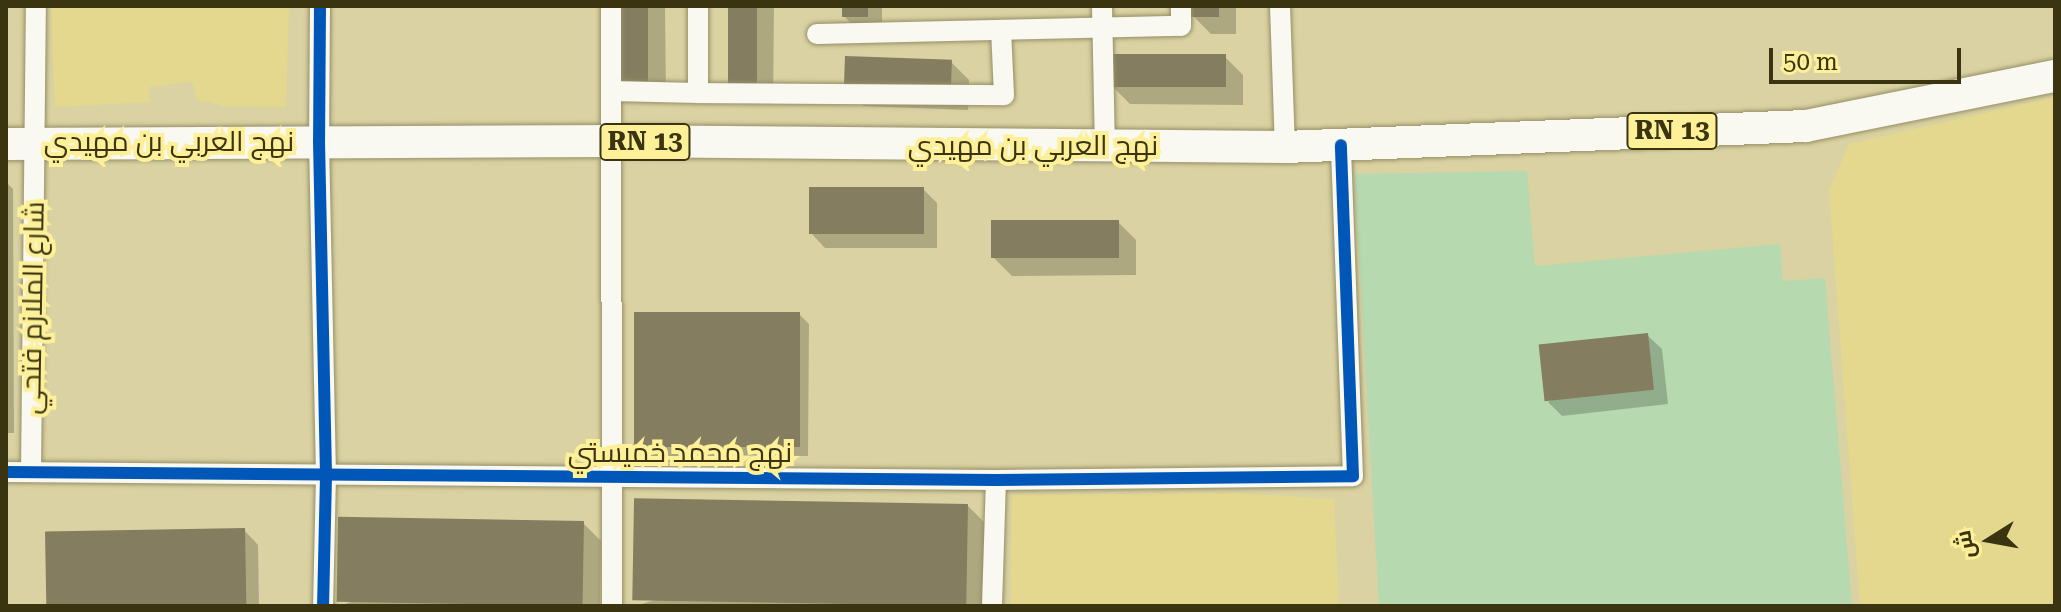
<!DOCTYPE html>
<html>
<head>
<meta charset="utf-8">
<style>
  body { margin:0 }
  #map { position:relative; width:2061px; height:612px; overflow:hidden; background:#dad2a2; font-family:"Roboto Serif",Cairo,serif }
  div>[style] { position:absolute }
  .built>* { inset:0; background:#e3d88d }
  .green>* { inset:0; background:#b7d9af }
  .shadow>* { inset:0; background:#0003 }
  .building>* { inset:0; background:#857d5f; transform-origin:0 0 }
  .roads { filter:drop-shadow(0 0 2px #958f67) drop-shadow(0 0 2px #958f67) }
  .minor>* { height:20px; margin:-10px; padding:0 10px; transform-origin:10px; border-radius:10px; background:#f9f8f1 }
  .primary>* { height:32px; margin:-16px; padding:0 16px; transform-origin:16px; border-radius:16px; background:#f9f8f1 }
  .cycleway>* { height:12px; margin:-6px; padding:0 6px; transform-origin:6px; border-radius:6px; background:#0057b8 }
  span { translate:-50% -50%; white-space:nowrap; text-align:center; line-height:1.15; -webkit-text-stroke:8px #fdf099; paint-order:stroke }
  .shield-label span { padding:2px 6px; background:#fdf099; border:2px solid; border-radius:6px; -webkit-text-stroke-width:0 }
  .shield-label { font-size:26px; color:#3a3510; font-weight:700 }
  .street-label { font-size:28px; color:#3a3510 }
  .frame { position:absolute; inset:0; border:8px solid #3a3510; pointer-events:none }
  .north { position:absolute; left:1949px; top:500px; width:80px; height:80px; -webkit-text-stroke:6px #fdf099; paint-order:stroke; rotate:259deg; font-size:22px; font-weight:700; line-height:32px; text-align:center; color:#3a3510 }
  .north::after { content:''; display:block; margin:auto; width:28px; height:36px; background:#3a3510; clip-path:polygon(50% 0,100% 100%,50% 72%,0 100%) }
  .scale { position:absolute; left:1769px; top:48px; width:192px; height:36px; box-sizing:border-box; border:4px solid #3a3510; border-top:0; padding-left:10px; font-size:24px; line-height:28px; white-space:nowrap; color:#3a3510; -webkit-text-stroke:6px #fdf099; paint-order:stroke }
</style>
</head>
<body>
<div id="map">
  <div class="built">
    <i style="clip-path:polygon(51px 6px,289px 6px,286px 107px,223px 106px,197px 99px,192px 82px,149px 87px,150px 102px,55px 107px)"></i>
    <i style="clip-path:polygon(2055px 97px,2055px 606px,1860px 606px,1829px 190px,1849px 144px)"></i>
    <i style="clip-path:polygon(1235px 493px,1334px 499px,1339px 606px,1011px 606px,1012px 495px)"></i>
  </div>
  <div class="green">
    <i style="clip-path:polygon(1527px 171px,1535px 266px,1780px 244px,1783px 281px,1825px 278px,1852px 606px,1379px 606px,1354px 174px)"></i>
  </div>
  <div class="shadow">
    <i style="clip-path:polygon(618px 6px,665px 6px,666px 101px,636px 101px)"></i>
    <i style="clip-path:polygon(730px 6px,774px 6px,773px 104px,747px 104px,729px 86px)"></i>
    <i style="clip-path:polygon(844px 6px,882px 6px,882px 30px,858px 31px,844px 16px)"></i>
    <i style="clip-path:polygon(1193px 6px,1236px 6px,1236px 34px,1211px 34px,1193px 16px)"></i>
    <i style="clip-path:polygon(1225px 57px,1243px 75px,1243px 105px,1130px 104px,1112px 86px)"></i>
    <i style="clip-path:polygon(951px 62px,969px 80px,968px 110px,864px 106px,846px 88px)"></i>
    <i style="clip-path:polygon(6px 182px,13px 189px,14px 433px,6px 433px)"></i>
    <i style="clip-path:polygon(923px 189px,937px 203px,937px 248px,825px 248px,811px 233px)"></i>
    <i style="clip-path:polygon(1118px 222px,1136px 240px,1136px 275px,1012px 276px,994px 258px)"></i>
    <i style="clip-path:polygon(799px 314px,809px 324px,808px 456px,728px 455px,728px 464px,652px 462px,633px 444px)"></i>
    <i style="clip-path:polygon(1647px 335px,1662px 349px,1668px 404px,1562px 416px,1548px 402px)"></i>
    <i style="clip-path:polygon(968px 506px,986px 524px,985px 606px,635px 606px)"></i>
    <i style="clip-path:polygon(583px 523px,601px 541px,600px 606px,339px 606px)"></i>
    <i style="clip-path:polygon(244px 530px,258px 545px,259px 606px,48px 606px)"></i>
  </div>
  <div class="building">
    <i style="left:616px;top:6px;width:32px;height:78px"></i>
    <i style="left:728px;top:6px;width:29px;height:80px"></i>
    <i style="left:842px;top:6px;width:26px;height:11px"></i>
    <i style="left:1191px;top:6px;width:28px;height:11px"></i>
    <i style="left:1109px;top:54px;width:117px;height:33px"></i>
    <i style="left:845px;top:56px;width:107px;height:33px;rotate:2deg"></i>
    <i style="left:809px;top:187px;width:115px;height:47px"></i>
    <i style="left:1119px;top:220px;width:38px;height:128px;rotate:90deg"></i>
    <i style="left:800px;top:312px;width:135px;height:166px;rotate:90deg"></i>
    <i style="left:1648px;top:333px;width:57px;height:110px;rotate:84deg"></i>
    <i style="left:968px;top:504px;width:102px;height:334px;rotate:91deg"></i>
    <i style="left:584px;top:521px;width:85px;height:246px;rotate:91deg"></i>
    <i style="left:245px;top:528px;width:78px;height:200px;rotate:89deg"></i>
  </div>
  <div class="roads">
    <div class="minor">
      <i style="left:320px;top:6px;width:135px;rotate:90.4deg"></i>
      <i style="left:319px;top:141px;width:335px;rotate:88.8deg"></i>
      <i style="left:326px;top:476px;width:130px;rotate:91.3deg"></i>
      <i style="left:611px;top:6px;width:600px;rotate:89.9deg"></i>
      <i style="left:1102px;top:6px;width:142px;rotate:88.8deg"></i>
      <i style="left:1280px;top:6px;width:141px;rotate:88deg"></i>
      <i style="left:817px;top:34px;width:364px;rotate:-1.3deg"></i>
      <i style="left:1181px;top:26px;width:20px;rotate:-90deg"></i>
      <i style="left:612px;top:91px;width:86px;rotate:1.3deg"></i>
      <i style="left:698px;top:93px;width:87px;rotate:-90deg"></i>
      <i style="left:698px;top:93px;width:306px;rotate:0.4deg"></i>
      <i style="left:1004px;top:95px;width:65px;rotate:-92.6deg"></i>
      <i style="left:6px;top:472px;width:990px;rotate:0.46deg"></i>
      <i style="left:996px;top:480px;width:357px;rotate:-0.6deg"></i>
      <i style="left:1353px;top:476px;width:331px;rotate:-92.1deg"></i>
      <i style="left:31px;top:472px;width:466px;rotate:-89.4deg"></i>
      <i style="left:992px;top:606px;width:126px;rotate:-88.2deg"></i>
    </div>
    <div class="primary">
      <i style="left:6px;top:144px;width:608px;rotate:-0.28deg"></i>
      <i style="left:614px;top:141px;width:671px;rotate:0.51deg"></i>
      <i style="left:1285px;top:147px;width:521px;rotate:-2.31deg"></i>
      <i style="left:1806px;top:126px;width:254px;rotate:-11.4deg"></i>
    </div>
  </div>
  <div class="cycleway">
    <i style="left:320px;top:6px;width:135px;rotate:90.4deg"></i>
    <i style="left:319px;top:141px;width:335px;rotate:88.8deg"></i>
    <i style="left:326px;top:476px;width:130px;rotate:91.3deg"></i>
    <i style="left:6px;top:472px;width:990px;rotate:0.46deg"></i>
    <i style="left:996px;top:480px;width:357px;rotate:-0.6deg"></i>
    <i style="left:1353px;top:476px;width:331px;rotate:-92.1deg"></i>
  </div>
  <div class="shield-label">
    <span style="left:1672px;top:131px">RN 13</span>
    <span style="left:645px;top:142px">RN 13</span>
  </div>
  <div class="street-label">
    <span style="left:169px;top:142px">نهج العربي بن مهيدي</span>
    <span style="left:1033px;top:146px">نهج العربي بن مهيدي</span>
    <span style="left:33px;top:308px;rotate:-89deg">شارع الملازم فتحي</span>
    <span style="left:680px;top:453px">نهج محمد خميستي</span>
  </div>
  <div class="frame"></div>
  <div class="north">ش</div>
  <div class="scale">50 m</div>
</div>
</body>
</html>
